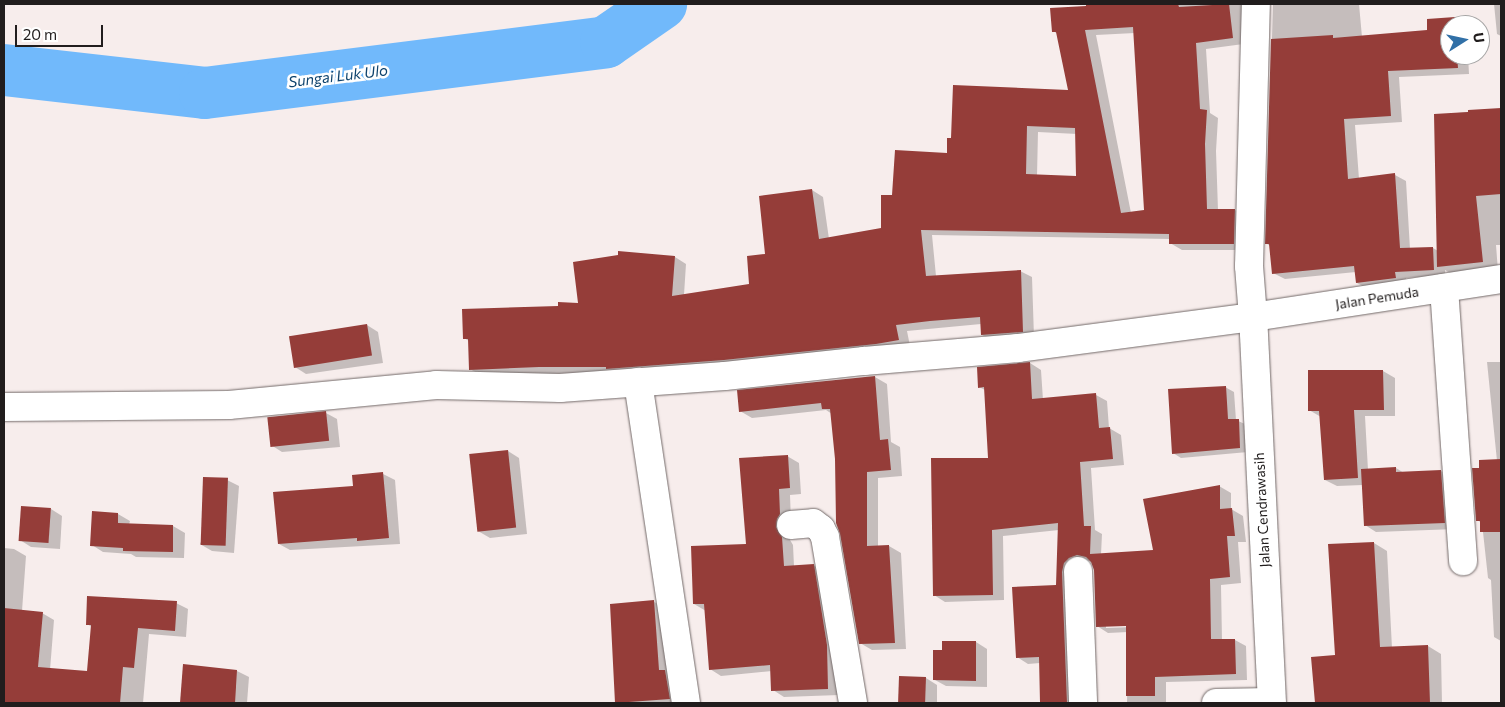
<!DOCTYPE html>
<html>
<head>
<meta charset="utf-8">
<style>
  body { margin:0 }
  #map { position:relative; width:1505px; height:707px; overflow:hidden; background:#f7edec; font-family:Commissioner,sans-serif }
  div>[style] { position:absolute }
  .shadow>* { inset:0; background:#0003 }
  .river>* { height:52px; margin:-26px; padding:0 26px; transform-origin:26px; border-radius:26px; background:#71b9fb }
  .building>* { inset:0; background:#953d39; transform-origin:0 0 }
  .roads { filter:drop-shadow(0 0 1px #736a69) drop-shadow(0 0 1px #736a69) }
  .minor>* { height:28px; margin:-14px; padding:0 14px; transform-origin:14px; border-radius:14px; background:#fff }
  .major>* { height:28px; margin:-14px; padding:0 14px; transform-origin:14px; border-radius:14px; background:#fff }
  span { translate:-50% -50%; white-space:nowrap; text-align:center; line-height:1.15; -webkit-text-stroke:5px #fff; paint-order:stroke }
  .street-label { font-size:14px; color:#211d1d }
  .water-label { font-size:15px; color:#0e436d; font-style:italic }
  .frame { position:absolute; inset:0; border:5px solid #211d1d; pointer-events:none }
  .north { position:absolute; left:1440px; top:15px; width:50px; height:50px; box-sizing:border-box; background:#fff; border:1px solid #a6a5a5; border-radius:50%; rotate:80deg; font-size:14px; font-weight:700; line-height:20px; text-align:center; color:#211d1d }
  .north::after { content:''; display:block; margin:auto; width:18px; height:22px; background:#3170a7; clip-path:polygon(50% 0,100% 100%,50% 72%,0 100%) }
  .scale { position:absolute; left:15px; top:25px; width:88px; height:22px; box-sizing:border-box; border:2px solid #211d1d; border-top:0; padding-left:6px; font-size:15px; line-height:18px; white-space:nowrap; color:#211d1d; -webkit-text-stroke:4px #fff; paint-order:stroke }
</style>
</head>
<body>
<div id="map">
  <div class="shadow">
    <i style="clip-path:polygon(evenodd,1087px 4px,1253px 4px,1251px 43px,1206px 49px,1210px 113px,1218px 118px,1216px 151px,1218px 210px,1235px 210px,1246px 217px,1245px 250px,1182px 250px,1170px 243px,1170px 239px,932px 235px,936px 276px,1020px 271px,1032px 277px,1034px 337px,993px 341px,982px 335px,981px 324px,907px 331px,910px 346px,615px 372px,482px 376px,470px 369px,469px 341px,464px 338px,560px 307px,579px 304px,619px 256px,619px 252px,675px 257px,686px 264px,684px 295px,750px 285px,767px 255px,812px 190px,823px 197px,829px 239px,882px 229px,893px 196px,948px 155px,1069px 92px,1058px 34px,1053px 31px,1088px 8px,1087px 4px,1135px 33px,1145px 211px,1131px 213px,1096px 35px,1135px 33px,1087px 4px,1038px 132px,1077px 134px,1077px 177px,1037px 176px,1038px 132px)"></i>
    <i style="clip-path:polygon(1273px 4px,1359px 4px,1362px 37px,1428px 32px,1455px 19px,1466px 25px,1450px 25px,1450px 55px,1468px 55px,1469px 74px,1399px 77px,1402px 122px,1355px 125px,1359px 179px,1395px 175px,1406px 181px,1410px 249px,1433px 248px,1438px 251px,1435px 115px,1501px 109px,1501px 245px,1496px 245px,1498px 271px,1455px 276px,1445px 270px,1445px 275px,1406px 278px,1407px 284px,1368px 289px,1357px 283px,1356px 272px,1285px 279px,1273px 273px,1270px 246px,1266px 243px)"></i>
    <i style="clip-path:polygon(1494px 4px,1501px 4px,1501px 36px,1497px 34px)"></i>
    <i style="clip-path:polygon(367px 325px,378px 332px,383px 363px,306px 374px,295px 367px)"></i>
    <i style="clip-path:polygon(1487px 362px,1501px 362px,1501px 641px,1494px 637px,1491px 580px,1488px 578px,1482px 523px,1477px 520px,1481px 469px,1497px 461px)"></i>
    <i style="clip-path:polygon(evenodd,1030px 363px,1041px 370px,1043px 400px,1096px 395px,1107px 401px,1109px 428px,1121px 435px,1124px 465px,1091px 468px,1095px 530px,1102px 534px,1101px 555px,1154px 551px,1219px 486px,1231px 493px,1231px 509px,1243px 516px,1246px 542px,1238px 542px,1241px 583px,1221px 585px,1222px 640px,1235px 640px,1246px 646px,1247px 680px,1166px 682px,1166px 703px,1127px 703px,1128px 632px,1108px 633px,1097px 626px,1095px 570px,1092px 562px,1089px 561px,1081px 564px,1078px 703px,1041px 703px,1040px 663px,1028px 664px,1017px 657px,1057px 586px,1059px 530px,1003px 536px,1004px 600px,945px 602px,934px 595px,989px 459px,985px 390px,979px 387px,978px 368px,1030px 363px,1133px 624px,1133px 627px,1106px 628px,1106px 625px,1133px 624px)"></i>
    <i style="clip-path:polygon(1383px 371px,1395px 378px,1395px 416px,1365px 416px,1368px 470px,1396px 468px,1404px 473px,1441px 471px,1452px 478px,1456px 529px,1376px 532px,1365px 525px,1363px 485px,1337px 486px,1325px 480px,1321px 417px,1309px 410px)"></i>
    <i style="clip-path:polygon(875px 377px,887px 384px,891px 442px,900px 447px,902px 476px,878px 478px,878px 547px,889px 546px,901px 553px,906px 649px,872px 650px,860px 643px,832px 414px,826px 410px,752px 418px,740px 411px)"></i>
    <i style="clip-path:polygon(1225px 387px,1234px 392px,1236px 420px,1247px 425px,1248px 452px,1181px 458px,1173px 453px)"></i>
    <i style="clip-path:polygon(326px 413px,337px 419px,340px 447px,282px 452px,271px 445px)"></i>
    <i style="clip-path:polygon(508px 451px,519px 458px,527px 534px,490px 538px,478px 531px)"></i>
    <i style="clip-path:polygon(787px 456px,799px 463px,801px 494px,790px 495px,791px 521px,786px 533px,793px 545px,794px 566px,813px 565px,825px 572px,839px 695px,784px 697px,773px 690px,772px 671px,721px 676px,710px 669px,706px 611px,694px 604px,747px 545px)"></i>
    <i style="clip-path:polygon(383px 474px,395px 480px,400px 544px,290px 550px,279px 544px,354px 487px)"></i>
    <i style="clip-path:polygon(227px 480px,239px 486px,234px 553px,212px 551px,200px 544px)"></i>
    <i style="clip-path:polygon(51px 509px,62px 516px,60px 549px,31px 547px,20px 540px)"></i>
    <i style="clip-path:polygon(93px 513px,118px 514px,130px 521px,129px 525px,173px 526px,185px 533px,184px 558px,136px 557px,131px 554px,103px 552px,92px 545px)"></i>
    <i style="clip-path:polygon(1374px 543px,1387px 551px,1392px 648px,1428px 646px,1441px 654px,1442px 703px,1316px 703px,1313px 658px,1336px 656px)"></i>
    <i style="clip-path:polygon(4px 548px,14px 549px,26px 556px,22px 611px,42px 613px,54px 620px,50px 670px,88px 673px,92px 627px,87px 624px,176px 603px,188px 609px,186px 637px,149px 634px,143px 703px,4px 703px)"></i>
    <i style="clip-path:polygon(654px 602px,666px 608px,680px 703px,618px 703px)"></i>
    <i style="clip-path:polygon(976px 642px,987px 649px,987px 687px,946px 686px,935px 680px,943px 652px)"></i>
    <i style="clip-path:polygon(184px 666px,237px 671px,249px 677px,247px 703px,181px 703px)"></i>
    <i style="clip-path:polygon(926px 678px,937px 685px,937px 703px,899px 703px,900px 679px)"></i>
  </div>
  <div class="river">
    <i style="left:4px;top:70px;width:202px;rotate:6.5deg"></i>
    <i style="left:205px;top:93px;width:404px;rotate:-7.2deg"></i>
    <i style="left:606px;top:42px;width:67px;rotate:-34.6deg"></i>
  </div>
  <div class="building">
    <i style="clip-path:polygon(evenodd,1086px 4px,1178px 4px,1179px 7px,1229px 4px,1233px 38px,1196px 43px,1200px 109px,1207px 110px,1205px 144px,1207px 209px,1235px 209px,1234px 244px,1169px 244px,1169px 234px,921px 230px,926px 276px,1021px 270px,1023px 332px,981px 335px,980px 317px,930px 321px,896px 325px,899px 340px,876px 344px,724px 360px,606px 369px,606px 367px,539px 367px,469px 370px,468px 339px,463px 339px,462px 309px,558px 306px,558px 302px,578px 303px,573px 262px,618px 255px,618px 251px,675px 256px,672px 296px,749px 284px,747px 256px,765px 254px,759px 196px,812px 189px,819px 239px,881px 228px,881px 195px,892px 195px,895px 150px,947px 153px,947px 138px,951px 138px,953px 85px,1068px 90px,1056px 32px,1052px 32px,1050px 8px,1086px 6px,1086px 4px,1133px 27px,1144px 210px,1121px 213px,1085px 30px,1133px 27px,1086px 4px,1027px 126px,1075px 128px,1076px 176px,1026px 174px,1027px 126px)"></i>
    <i style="clip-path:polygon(1455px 17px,1456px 25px,1450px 25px,1450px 55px,1457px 55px,1458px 68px,1388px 71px,1391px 116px,1344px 119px,1348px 179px,1395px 173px,1400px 248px,1433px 247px,1434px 270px,1395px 272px,1396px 278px,1356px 283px,1354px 266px,1272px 274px,1269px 244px,1265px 244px,1271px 39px,1333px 35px,1333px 38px,1427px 30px,1427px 19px)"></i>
    <i style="clip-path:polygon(1501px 108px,1501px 194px,1476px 196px,1483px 262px,1437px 267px,1434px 114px,1468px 112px,1468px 110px)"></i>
    <i style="left:367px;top:324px;width:32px;height:79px;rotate:81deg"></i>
    <i style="clip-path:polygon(1030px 362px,1032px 399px,1096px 393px,1099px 428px,1110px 427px,1113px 459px,1080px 462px,1084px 526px,1091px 526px,1090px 554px,1153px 550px,1143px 499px,1220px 485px,1220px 509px,1232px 508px,1235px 536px,1227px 536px,1230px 577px,1210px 579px,1211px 639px,1235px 639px,1236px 674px,1155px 677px,1155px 696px,1126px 696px,1126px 626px,1096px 627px,1094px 570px,1091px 562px,1086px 557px,1077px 555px,1069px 558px,1064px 563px,1062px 572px,1067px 703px,1040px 703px,1039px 657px,1016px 658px,1012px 587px,1056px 585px,1058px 523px,992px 530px,993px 595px,933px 596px,931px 458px,988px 458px,984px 387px,978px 388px,977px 367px)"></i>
    <i style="clip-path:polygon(1308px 370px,1383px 370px,1384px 410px,1354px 410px,1358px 478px,1324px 480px,1319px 411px,1308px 411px)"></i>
    <i style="clip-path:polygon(875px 376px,880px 440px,888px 439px,891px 470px,867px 472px,867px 546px,889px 545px,895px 643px,859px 644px,840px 534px,836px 523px,835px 459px,830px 409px,822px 409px,821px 403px,739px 412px,737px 390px)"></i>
    <i style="clip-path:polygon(1226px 386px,1228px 419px,1239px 419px,1240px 448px,1172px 454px,1168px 389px)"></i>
    <i style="left:326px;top:411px;width:30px;height:59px;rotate:84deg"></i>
    <i style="left:508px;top:450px;width:78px;height:39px;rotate:84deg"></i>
    <i style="clip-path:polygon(788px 455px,790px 488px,779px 489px,780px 514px,777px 519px,776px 527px,782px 537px,784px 566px,814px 564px,827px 645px,828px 689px,771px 691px,770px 665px,709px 670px,704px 604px,693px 604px,691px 546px,746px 544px,739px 458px)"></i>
    <i style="clip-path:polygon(1501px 459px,1501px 532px,1480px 532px,1480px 521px,1476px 521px,1472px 468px,1479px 468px,1479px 460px)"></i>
    <i style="clip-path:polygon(1396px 467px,1396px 472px,1441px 470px,1445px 523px,1364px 526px,1361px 469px)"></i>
    <i style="clip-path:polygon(383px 472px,389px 538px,357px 541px,357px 538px,278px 544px,273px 492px,353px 486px,352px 475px)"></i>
    <i style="left:203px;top:477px;width:25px;height:68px;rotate:2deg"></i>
    <i style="left:21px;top:506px;width:30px;height:35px;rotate:4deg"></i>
    <i style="clip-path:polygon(92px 511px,118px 513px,118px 523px,173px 525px,173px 552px,123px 551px,123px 548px,90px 546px)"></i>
    <i style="clip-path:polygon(1374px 542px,1380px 647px,1428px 645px,1430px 703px,1315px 703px,1311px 657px,1335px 655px,1328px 544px)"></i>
    <i style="clip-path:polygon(87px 596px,177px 601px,175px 631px,138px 628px,134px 668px,123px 667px,120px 703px,4px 703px,4px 608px,43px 612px,38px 667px,87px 671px,91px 625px,86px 625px)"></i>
    <i style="clip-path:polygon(654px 600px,659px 670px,665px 670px,670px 699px,615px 703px,610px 604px)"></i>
    <i style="clip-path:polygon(942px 641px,976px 641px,976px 681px,933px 680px,933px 650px,942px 650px)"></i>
    <i style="clip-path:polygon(183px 664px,237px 670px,235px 703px,180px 703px)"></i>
    <i style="left:926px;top:677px;width:26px;height:27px;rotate:92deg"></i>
  </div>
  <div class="roads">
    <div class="minor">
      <i style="left:1444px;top:288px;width:274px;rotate:86deg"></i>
      <i style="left:638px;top:382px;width:325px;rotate:81.5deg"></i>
      <i style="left:4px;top:407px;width:225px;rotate:-0.5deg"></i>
      <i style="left:229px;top:405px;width:208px;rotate:-5.5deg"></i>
      <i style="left:436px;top:385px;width:124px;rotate:1.4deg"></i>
      <i style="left:560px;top:388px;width:165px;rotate:-4.2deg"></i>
      <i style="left:725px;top:376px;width:140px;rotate:-6.2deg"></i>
      <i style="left:864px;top:361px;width:155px;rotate:-4.8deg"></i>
      <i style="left:1018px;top:348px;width:237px;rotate:-7.5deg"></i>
      <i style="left:1253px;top:317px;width:51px;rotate:-94.5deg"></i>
      <i style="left:1249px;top:266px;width:262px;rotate:-88.5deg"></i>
      <i style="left:791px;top:525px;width:22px;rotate:-5deg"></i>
      <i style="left:813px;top:523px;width:10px;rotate:37deg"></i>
      <i style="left:821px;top:529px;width:9px;rotate:63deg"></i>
      <i style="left:825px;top:537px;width:168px;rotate:80.4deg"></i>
      <i style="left:1078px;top:571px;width:132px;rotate:87.8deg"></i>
      <i style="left:1216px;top:703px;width:55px;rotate:-1deg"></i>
    </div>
    <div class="major">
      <i style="left:1272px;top:703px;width:386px;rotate:-92.8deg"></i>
      <i style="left:1253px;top:317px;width:251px;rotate:-8.7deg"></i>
    </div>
  </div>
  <div class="street-label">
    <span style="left:1377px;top:298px;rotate:-9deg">Jalan Pemuda</span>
    <span style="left:1262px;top:510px;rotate:-93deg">Jalan Cendrawasih</span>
  </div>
  <div class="water-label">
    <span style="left:338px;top:76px;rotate:-7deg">Sungai Luk Ulo</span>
  </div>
  <div class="frame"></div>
  <div class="north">U</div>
  <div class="scale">20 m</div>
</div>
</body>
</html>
